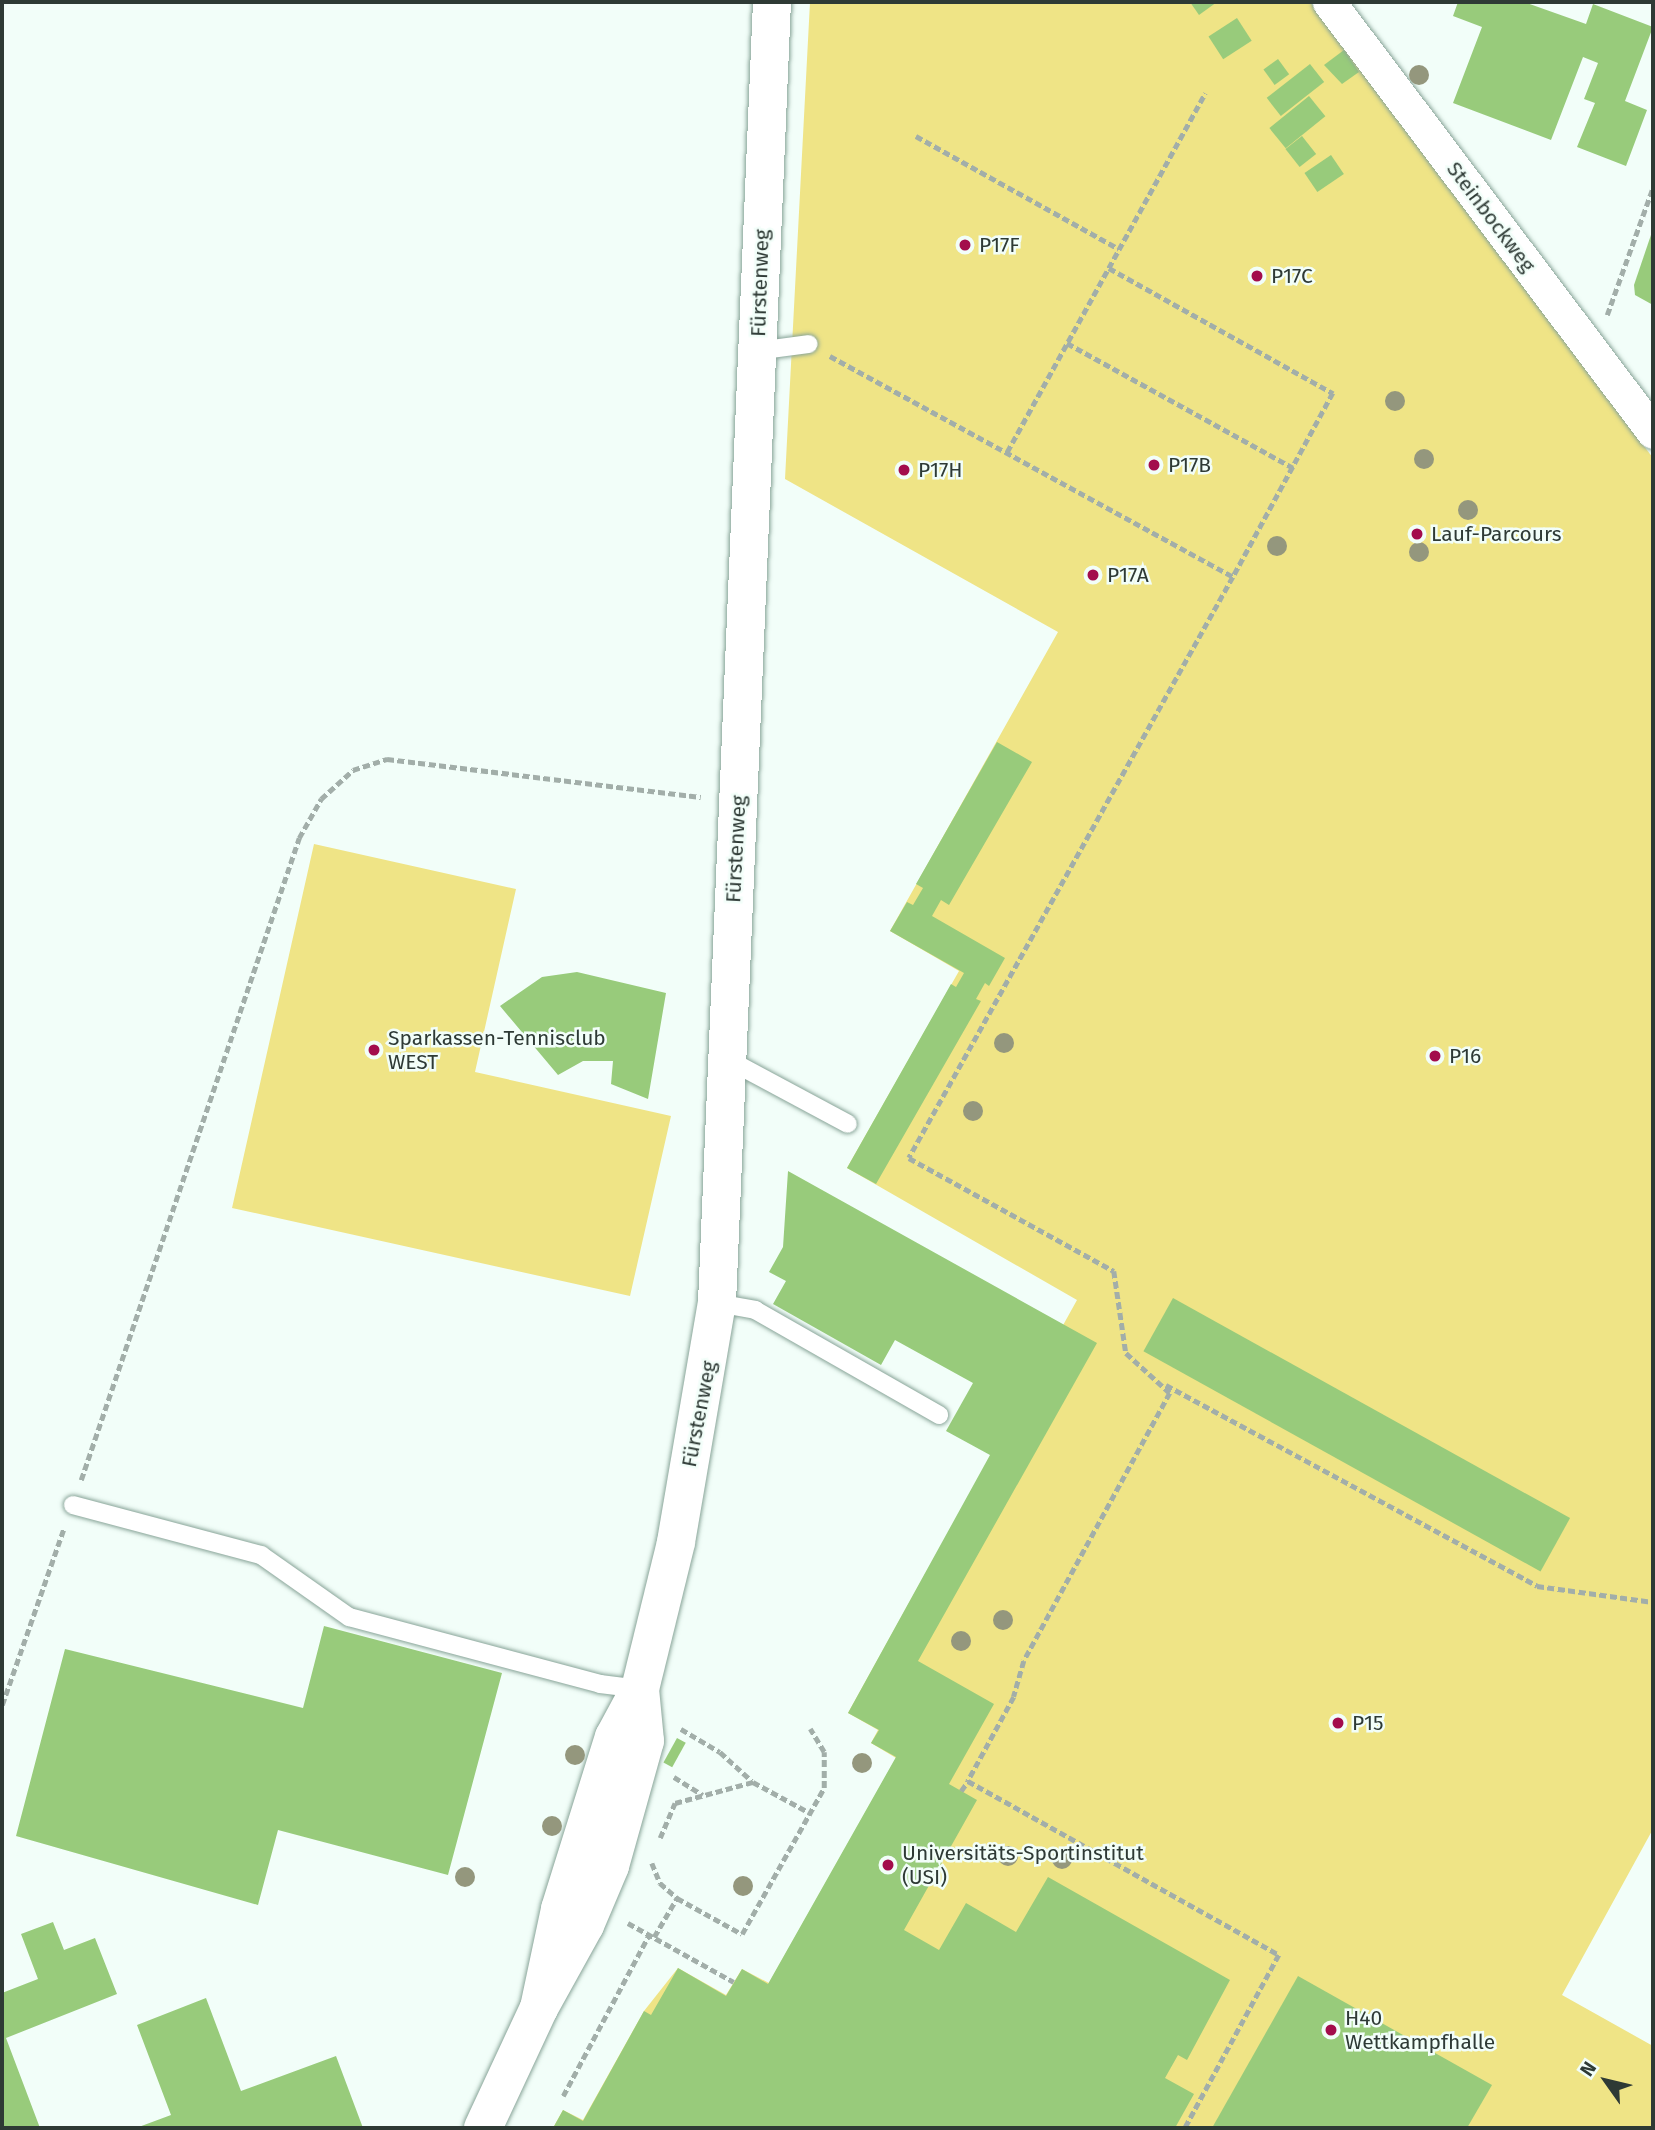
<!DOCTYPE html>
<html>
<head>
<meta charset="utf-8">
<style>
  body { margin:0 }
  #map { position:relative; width:1655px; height:2130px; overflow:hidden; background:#f2fef9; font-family:"Fira Sans",sans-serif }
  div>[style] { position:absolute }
  .green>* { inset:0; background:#efe486 }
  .building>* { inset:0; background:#98cb7b; transform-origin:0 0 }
  .path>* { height:4.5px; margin-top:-2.25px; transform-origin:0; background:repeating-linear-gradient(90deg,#a2aea9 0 7px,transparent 0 10.5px) }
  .roads { filter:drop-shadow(0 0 2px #88a498) drop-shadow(0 0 2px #88a498) }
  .service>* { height:18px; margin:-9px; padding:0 9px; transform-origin:9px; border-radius:9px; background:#fff }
  .minor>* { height:33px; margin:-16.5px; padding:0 16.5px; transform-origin:16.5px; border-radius:16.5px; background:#fff }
  .tertiary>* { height:38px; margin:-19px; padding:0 19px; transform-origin:19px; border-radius:19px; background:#fff }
  .trees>* { width:20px; height:20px; margin:-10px; border-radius:50%; background:#94977d }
  .dots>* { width:19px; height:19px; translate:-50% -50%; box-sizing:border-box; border:4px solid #f2fef9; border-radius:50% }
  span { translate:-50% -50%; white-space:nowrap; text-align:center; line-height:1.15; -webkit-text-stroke:5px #f2fef9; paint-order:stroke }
  .street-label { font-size:21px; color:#2e3a35 }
  .poi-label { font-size:21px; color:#2e3a35 }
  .left { translate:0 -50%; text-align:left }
  .frame { position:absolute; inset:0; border:4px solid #2e3a35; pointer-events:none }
  .north { position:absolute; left:1571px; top:2046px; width:70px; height:70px; -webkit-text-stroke:5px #f2fef9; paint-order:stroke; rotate:304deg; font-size:19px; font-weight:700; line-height:28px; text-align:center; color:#2e3a35 }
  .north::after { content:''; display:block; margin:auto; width:24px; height:32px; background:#2e3a35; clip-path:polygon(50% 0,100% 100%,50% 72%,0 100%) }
</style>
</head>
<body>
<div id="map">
  <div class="green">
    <i style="clip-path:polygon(810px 2px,1310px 2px,1653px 458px,1653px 1829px,1562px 1995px,1653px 2046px,1653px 2128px,553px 2128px,563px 2110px,583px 2120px,644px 2011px,678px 1968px,726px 1995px,742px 1969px,769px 1983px,896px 1758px,871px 1743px,878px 1730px,848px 1713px,1077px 1300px,847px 1168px,959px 971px,890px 931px,1058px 632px,785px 479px)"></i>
    <i style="clip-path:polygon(314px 844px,516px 889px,475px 1072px,671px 1116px,630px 1296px,232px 1208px)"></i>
  </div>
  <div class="building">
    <i style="clip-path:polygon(1190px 2px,1217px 2px,1199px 15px)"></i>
    <i style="clip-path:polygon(1458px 2px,1524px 2px,1586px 24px,1593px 4px,1653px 27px,1625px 101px,1647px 110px,1626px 166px,1577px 147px,1595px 103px,1584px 99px,1598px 63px,1583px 57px,1551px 140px,1453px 103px,1482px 27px,1453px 16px)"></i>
    <i style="left:1237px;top:18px;width:27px;height:34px;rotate:57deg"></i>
    <i style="clip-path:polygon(1344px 50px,1359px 72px,1342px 84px,1324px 65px)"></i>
    <i style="left:1278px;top:59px;width:19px;height:18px;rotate:54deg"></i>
    <i style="left:1310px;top:64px;width:23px;height:55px;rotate:52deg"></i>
    <i style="left:1309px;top:96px;width:26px;height:51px;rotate:51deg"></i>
    <i style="left:1302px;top:136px;width:23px;height:21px;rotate:52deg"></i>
    <i style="left:1331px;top:155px;width:23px;height:32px;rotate:56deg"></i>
    <i style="clip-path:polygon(1653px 229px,1653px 305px,1635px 295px,1634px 285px)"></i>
    <i style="clip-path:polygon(997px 742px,1032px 762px,949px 905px,941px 900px,932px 916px,1005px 958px,989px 986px,985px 983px,976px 999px,981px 1001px,876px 1184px,847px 1168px,951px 984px,956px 987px,964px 973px,890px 931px,907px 902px,913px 905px,923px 888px,916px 884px)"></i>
    <i style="clip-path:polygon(577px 972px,666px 993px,648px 1099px,611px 1084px,613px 1061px,583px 1061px,558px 1075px,500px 1006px,542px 977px)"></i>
    <i style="clip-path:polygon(788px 1171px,1097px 1343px,918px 1661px,994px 1704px,949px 1784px,977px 1800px,904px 1930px,939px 1950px,966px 1903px,1016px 1932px,1048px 1877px,1230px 1980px,1187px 2060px,1178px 2055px,1165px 2078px,1194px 2094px,1175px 2128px,553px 2128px,563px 2110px,583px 2121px,644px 2011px,651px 2015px,678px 1968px,726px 1996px,742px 1969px,768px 1984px,896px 1757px,871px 1743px,879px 1730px,848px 1713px,990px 1455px,946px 1431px,973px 1383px,895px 1340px,881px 1365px,773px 1304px,786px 1281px,769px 1272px,783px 1247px)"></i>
    <i style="left:1173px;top:1298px;width:454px;height:61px;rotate:29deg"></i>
    <i style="clip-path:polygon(324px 1626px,502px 1673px,448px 1875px,278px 1830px,258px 1905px,16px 1836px,65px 1649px,303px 1708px)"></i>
    <i style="left:677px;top:1738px;width:10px;height:28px;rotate:29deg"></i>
    <i style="clip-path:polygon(53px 1922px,64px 1950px,95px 1938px,117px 1994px,6px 2038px,40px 2128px,2px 2128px,2px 1993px,38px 1979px,21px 1934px)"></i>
    <i style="clip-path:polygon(1298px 1976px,1492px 2085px,1467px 2128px,1212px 2128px)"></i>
    <i style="clip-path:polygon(206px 1998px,241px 2091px,336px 2056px,363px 2128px,136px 2128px,171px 2115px,137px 2025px)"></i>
  </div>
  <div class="path">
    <i style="left:916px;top:136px;width:232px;rotate:29.1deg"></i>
    <i style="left:1109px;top:268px;width:257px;rotate:29.2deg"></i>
    <i style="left:1333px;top:393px;width:209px;rotate:118.5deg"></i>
    <i style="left:1607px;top:315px;width:136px;rotate:-70.2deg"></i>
    <i style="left:1067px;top:343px;width:258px;rotate:28.9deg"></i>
    <i style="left:830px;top:356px;width:460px;rotate:28.7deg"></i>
    <i style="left:1233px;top:577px;width:665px;rotate:119.15deg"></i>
    <i style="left:909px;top:1158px;width:234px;rotate:28.9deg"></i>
    <i style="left:1114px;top:1271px;width:83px;rotate:81.7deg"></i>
    <i style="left:1126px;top:1353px;width:59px;rotate:42.3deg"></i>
    <i style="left:1170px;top:1393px;width:305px;rotate:118.6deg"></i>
    <i style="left:1024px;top:1661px;width:37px;rotate:106deg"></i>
    <i style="left:1014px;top:1697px;width:96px;rotate:118.7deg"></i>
    <i style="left:1007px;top:452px;width:410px;rotate:-61.1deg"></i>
    <i style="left:1166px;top:1385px;width:422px;rotate:28.4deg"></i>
    <i style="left:1537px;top:1586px;width:117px;rotate:7.9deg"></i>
    <i style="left:81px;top:1480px;width:678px;rotate:-71.24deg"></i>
    <i style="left:299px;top:838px;width:45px;rotate:-60.6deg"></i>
    <i style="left:321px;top:799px;width:43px;rotate:-42.2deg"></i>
    <i style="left:353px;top:770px;width:36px;rotate:-18deg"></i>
    <i style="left:387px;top:759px;width:316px;rotate:6.9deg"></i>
    <i style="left:2px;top:1705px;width:188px;rotate:-70.7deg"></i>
    <i style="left:681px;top:1729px;width:45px;rotate:30.5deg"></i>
    <i style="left:720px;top:1752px;width:43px;rotate:42.2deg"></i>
    <i style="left:674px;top:1777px;width:34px;rotate:32deg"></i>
    <i style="left:961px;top:1791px;width:12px;rotate:-55deg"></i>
    <i style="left:968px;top:1781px;width:356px;rotate:29.2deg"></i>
    <i style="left:1279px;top:1955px;width:197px;rotate:118.5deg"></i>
    <i style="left:660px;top:1838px;width:38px;rotate:-67deg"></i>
    <i style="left:675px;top:1803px;width:81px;rotate:-15.1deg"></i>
    <i style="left:753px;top:1782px;width:65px;rotate:28.5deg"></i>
    <i style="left:652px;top:1863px;width:22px;rotate:68deg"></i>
    <i style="left:660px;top:1883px;width:23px;rotate:41deg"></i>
    <i style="left:628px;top:1923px;width:121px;rotate:29.1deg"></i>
    <i style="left:654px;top:1937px;width:45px;rotate:-59.5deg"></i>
    <i style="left:677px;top:1898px;width:74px;rotate:29deg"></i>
    <i style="left:742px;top:1934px;width:167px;rotate:-60.7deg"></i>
    <i style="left:824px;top:1788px;width:36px;rotate:-90deg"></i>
    <i style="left:824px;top:1752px;width:27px;rotate:-121deg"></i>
    <i style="left:563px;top:2096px;width:183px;rotate:-61.9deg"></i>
  </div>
  <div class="roads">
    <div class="service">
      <i style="left:757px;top:351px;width:52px;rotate:-7.7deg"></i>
      <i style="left:727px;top:1059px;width:137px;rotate:28.2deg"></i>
      <i style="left:717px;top:1303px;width:39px;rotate:10deg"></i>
      <i style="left:755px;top:1310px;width:212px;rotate:29.7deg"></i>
      <i style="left:73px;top:1505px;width:195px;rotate:14.9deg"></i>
      <i style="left:261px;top:1555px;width:108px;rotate:35.2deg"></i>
      <i style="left:349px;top:1617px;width:260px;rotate:14.9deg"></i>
      <i style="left:600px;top:1684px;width:40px;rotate:7.1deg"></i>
    </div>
    <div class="minor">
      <i style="left:1329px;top:2px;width:538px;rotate:53deg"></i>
    </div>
    <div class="tertiary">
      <i style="left:539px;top:2008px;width:101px;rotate:-78deg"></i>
      <i style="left:560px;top:1909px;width:180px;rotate:-72.6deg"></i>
      <i style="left:614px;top:1737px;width:55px;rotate:-61.6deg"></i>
      <i style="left:640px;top:1689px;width:151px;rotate:-76.2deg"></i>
      <i style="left:676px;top:1542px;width:242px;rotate:-80.3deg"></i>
      <i style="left:717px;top:1303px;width:1302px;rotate:-87.58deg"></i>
      <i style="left:483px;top:2128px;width:132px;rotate:-65deg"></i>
      <i style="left:539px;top:2008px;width:95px;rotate:-61deg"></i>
      <i style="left:585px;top:1925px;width:64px;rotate:-67deg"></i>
      <i style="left:610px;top:1866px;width:130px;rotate:-74.4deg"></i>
      <i style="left:645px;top:1741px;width:52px;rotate:-95.5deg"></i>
    </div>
  </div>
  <div class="trees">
    <i style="left:1419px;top:75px"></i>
    <i style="left:1395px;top:401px"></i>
    <i style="left:1424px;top:459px"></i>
    <i style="left:1468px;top:510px"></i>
    <i style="left:1277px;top:546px"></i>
    <i style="left:1419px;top:552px"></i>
    <i style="left:1004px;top:1043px"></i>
    <i style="left:973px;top:1111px"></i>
    <i style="left:1003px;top:1620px"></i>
    <i style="left:961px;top:1641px"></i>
    <i style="left:575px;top:1755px"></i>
    <i style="left:862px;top:1763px"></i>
    <i style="left:552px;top:1826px"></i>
    <i style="left:1008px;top:1856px"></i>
    <i style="left:1062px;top:1859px"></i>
    <i style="left:465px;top:1877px"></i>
    <i style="left:743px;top:1886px"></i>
  </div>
  <div class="dots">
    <i style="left:965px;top:245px;background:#a30d4c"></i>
    <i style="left:1257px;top:276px;background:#a30d4c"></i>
    <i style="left:1154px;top:465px;background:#a30d4c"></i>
    <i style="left:904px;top:470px;background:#a30d4c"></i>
    <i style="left:1417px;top:534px;background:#a30d4c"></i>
    <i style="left:1093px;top:575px;background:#a30d4c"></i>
    <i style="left:374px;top:1050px;background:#a30d4c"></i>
    <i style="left:1435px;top:1056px;background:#a30d4c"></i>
    <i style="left:1338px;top:1723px;background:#a30d4c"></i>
    <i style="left:888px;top:1865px;background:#a30d4c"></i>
    <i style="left:1331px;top:2030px;background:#a30d4c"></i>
  </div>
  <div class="street-label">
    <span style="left:1491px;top:217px;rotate:53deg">Steinbockweg</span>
    <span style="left:760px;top:283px;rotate:-88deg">Fürstenweg</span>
    <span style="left:736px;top:849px;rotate:-87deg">Fürstenweg</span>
    <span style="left:699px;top:1414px;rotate:-79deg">Fürstenweg</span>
  </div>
  <div class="poi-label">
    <span class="left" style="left:979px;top:245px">P17F</span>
    <span class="left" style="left:1271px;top:276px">P17C</span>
    <span class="left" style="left:1168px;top:465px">P17B</span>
    <span class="left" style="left:918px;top:470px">P17H</span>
    <span class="left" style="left:1431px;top:534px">Lauf-Parcours</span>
    <span class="left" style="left:1107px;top:575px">P17A</span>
    <span class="left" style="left:388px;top:1050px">Sparkassen-Tennisclub<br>WEST</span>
    <span class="left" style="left:1449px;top:1056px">P16</span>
    <span class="left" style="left:1352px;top:1723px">P15</span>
    <span class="left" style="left:902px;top:1865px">Universitäts-Sportinstitut<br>(USI)</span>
    <span class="left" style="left:1345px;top:2030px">H40<br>Wettkampfhalle</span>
  </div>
  <div class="frame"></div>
  <div class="north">N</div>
</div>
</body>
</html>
